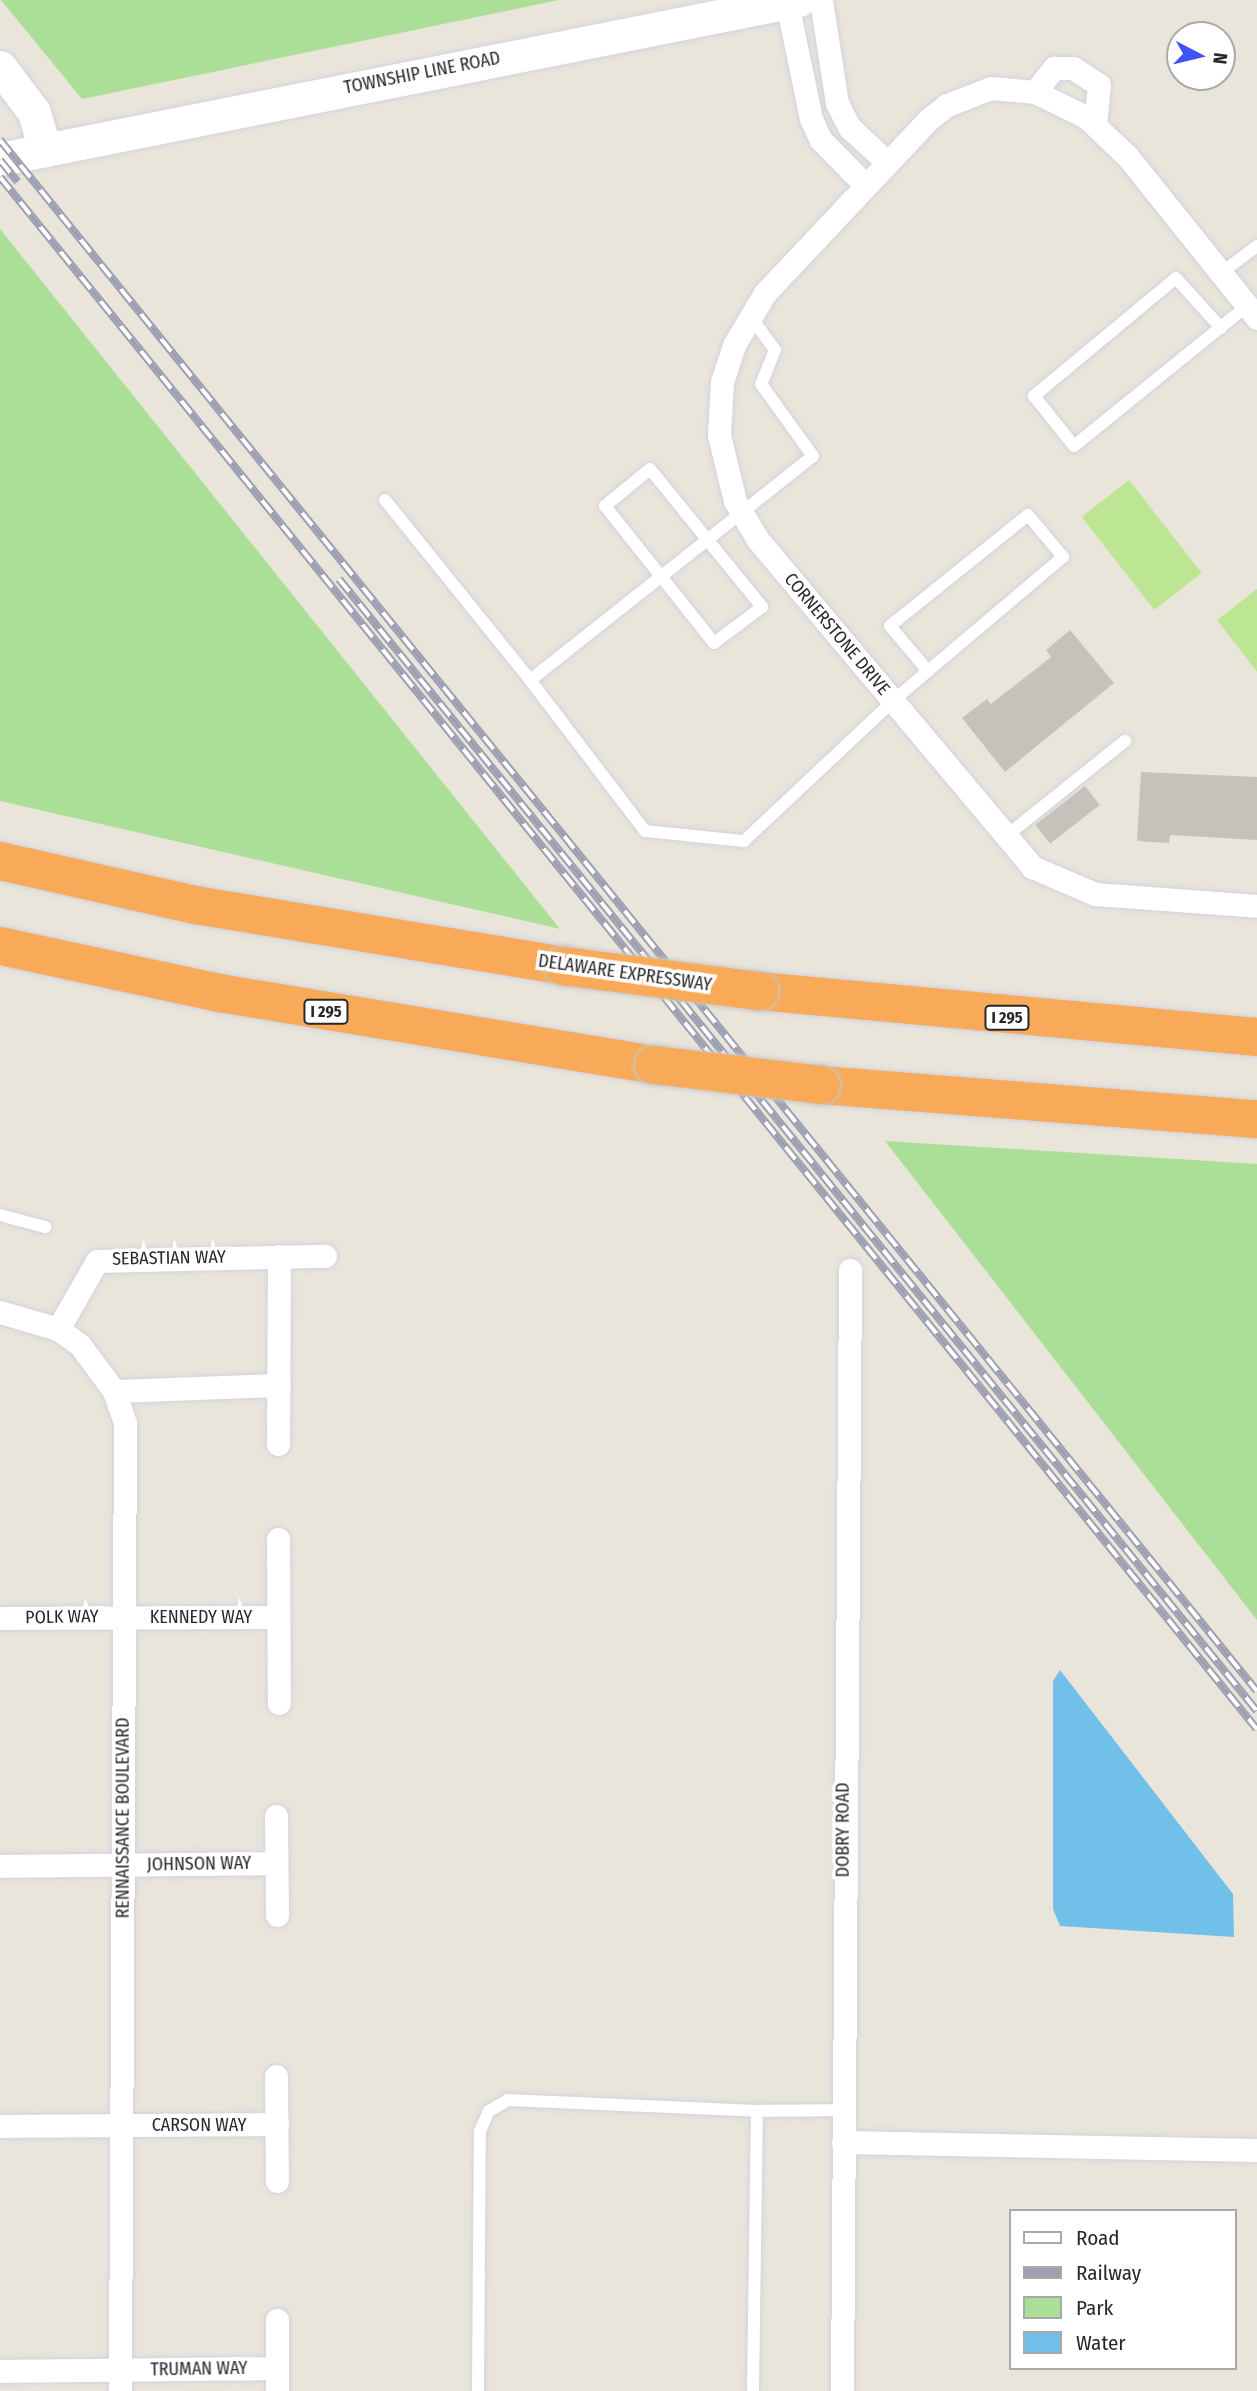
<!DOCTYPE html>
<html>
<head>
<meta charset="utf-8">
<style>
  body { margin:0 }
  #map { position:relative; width:1257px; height:2391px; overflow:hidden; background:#eae5da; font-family:"Fira Sans Condensed",sans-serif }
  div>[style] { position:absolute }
  .green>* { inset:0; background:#abdf98 }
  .pitch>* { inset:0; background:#bde694; transform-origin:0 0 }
  .water>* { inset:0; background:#70c0e9 }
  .building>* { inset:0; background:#c6c1ba; transform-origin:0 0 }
  .roads { filter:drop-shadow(0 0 2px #d0d2e1) drop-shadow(0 0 2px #d0d2e1) }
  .lane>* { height:12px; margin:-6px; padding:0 6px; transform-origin:6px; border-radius:6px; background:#fff }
  .street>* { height:23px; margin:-11.5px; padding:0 11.5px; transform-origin:11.5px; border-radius:11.5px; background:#fff }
  .secondary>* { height:33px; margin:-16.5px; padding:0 16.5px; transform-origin:16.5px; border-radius:16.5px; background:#fff }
  .highway>* { height:38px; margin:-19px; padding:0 19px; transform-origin:19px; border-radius:19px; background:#f8aa58 }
  .rail>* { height:8px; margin-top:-4px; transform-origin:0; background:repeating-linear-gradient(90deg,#fff 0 16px,#9d9fb2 0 32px); box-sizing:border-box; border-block:2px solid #9d9fb2 }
  .bridges { filter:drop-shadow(0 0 2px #c7c7c7) drop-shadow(0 0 2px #c7c7c7) }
  .highway-bridge>* { height:38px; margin:-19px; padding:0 19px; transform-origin:19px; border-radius:19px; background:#f8aa58 }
  span { translate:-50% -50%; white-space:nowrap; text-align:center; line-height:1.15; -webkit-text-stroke:7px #fff; paint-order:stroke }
  .shield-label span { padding:2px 5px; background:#fff; border:2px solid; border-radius:5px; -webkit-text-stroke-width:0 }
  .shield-label { font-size:16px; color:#282828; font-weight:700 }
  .street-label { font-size:18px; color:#282828 }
  .legend { position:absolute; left:1009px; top:2209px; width:228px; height:161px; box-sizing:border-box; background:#fff; border:2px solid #a9a9a9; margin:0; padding:9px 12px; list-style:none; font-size:21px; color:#282828 }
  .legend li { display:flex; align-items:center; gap:14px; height:35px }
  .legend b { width:35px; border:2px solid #a9a9a9 }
  .north { position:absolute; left:1166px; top:21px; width:70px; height:70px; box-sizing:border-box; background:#fff; border:2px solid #a9a9a9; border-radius:50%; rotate:97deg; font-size:19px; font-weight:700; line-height:28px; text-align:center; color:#282828 }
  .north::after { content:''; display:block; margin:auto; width:24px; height:32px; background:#3f52f3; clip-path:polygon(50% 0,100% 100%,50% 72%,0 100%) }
</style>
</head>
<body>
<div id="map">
  <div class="green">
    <i style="clip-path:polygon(1px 0,559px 0,82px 99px)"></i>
    <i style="clip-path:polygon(0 229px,560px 929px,0 801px)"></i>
    <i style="clip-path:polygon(885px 1141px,1257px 1164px,1257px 1620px)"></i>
  </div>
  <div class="pitch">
    <i style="left:1129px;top:480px;width:118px;height:60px;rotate:52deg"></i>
    <i style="clip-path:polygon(1257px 589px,1257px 672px,1217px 620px)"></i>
  </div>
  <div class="water">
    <i style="clip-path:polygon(1060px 1670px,1233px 1894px,1234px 1937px,1060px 1926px,1053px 1909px,1053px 1681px)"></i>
  </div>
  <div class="building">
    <i style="clip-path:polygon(1070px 630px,1114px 683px,1005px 772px,962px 718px,987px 699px,991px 704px,1051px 657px,1046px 650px)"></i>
    <i style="clip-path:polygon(1141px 772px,1257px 777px,1257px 840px,1170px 835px,1169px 843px,1137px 841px)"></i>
    <i style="left:1085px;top:786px;width:24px;height:63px;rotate:52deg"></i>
  </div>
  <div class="roads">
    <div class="lane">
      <i style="left:1221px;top:273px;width:45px;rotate:-36.9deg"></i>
      <i style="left:749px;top:314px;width:44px;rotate:54.2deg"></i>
      <i style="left:775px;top:350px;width:37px;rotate:112deg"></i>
      <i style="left:761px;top:384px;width:89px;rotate:54.2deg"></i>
      <i style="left:813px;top:456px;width:361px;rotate:141.6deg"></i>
      <i style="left:530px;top:680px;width:190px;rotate:52.7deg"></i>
      <i style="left:645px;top:831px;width:100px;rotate:5.8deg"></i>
      <i style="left:744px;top:841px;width:204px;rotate:-43.2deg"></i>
      <i style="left:893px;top:701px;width:46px;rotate:-40.6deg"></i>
      <i style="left:928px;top:671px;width:177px;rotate:-40.2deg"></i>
      <i style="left:1063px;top:557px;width:55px;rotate:-129.8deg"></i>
      <i style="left:1028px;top:515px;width:177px;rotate:141.2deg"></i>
      <i style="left:890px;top:626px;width:59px;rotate:49.8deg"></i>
      <i style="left:1221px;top:328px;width:67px;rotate:-132deg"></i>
      <i style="left:1176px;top:278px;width:185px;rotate:140.3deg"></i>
      <i style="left:1034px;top:396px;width:64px;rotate:51.3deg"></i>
      <i style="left:1074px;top:446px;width:223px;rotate:-39deg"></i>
      <i style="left:650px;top:469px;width:178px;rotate:50.9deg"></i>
      <i style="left:762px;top:607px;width:60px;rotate:143.1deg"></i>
      <i style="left:714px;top:643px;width:175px;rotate:-128.5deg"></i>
      <i style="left:605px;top:506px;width:58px;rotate:-39.4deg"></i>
      <i style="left:385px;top:500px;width:231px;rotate:51.1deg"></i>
      <i style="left:1005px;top:837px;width:154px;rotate:-38.7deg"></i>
      <i style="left:0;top:1215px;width:47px;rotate:14.9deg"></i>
      <i style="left:478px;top:2391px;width:260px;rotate:-89.6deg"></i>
      <i style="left:480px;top:2131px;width:22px;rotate:-66deg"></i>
      <i style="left:489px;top:2111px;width:22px;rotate:-30deg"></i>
      <i style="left:508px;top:2100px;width:249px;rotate:2.5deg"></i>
      <i style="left:753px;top:2391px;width:280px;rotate:-89.2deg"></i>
      <i style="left:757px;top:2111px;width:86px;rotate:-0.7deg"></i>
    </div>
    <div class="street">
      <i style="left:821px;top:0;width:104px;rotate:81.2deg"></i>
      <i style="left:837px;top:103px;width:28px;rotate:63deg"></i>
      <i style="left:850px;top:128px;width:50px;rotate:42.6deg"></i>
      <i style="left:787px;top:3px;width:118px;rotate:78.3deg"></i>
      <i style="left:811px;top:119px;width:23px;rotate:65deg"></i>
      <i style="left:821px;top:140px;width:63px;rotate:45.6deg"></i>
      <i style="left:1035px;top:92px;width:31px;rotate:-52deg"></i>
      <i style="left:1054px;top:68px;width:19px"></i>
      <i style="left:1073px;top:68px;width:31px;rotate:33deg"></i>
      <i style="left:1099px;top:85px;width:40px;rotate:95.7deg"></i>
      <i style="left:1257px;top:318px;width:208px;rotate:-128.7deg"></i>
      <i style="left:1127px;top:156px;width:57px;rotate:-136.4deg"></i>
      <i style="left:1086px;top:117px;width:57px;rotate:-153.9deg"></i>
      <i style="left:1035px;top:92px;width:44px;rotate:-174.8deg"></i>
      <i style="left:991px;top:88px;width:47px;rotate:158.9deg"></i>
      <i style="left:947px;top:105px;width:24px;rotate:142deg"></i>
      <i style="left:928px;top:120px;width:238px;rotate:133.3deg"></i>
      <i style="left:765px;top:293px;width:61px;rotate:120.8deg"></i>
      <i style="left:734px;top:345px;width:38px;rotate:108deg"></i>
      <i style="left:722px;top:381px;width:54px;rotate:93.2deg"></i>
      <i style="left:719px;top:435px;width:68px;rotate:76.4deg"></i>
      <i style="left:735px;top:501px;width:45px;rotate:59.5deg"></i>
      <i style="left:758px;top:540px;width:427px;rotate:50deg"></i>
      <i style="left:1032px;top:867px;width:69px;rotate:23.2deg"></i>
      <i style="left:1095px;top:894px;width:162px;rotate:4.2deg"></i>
      <i style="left:0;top:1312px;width:60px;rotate:16.3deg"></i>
      <i style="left:58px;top:1329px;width:27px;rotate:36deg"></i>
      <i style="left:80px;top:1345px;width:57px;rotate:53.5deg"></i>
      <i style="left:114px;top:1391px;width:34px;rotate:71deg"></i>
      <i style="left:125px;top:1423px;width:968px;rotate:90.3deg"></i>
      <i style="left:58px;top:1329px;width:78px;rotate:-60.2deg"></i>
      <i style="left:97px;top:1261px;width:228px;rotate:-1.3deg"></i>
      <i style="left:114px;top:1391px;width:165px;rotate:-2.1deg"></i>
      <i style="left:278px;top:1444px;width:188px;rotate:-89.7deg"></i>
      <i style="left:278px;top:1539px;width:164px;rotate:89.7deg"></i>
      <i style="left:0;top:1618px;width:278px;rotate:-0.2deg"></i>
      <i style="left:276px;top:1816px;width:99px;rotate:89.4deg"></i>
      <i style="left:0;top:1866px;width:276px;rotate:-0.6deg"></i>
      <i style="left:276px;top:2076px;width:105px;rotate:89.5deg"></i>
      <i style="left:0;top:2126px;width:277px;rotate:-0.4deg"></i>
      <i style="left:843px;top:2142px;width:414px;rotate:1.1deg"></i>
      <i style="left:0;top:2371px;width:277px;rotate:-0.6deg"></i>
      <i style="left:277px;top:2391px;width:71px;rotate:-90deg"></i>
      <i style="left:842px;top:2391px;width:1121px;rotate:-89.59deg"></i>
    </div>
    <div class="secondary">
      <i style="left:0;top:67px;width:56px;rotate:52.9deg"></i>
      <i style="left:34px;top:112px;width:40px;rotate:74deg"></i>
      <i style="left:0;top:159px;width:815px;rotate:-11.25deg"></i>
    </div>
    <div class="highway">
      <i style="left:0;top:861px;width:201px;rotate:12.7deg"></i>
      <i style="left:196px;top:905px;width:372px;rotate:9.4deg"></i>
      <i style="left:0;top:946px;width:225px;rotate:12.1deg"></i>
      <i style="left:220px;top:993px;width:440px;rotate:9.4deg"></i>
      <i style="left:759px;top:991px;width:500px;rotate:5.28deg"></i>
      <i style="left:821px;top:1085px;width:437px;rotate:4.5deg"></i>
    </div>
  </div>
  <div class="rail">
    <i style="left:0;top:140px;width:1996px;rotate:50.98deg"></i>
    <i style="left:0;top:160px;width:28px;rotate:51deg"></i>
    <i style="left:0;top:177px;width:1997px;rotate:51deg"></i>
    <i style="left:339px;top:579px;width:1457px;rotate:50.96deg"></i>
  </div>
  <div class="bridges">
    <div class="highway-bridge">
      <i style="left:563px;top:966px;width:198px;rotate:7.3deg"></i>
      <i style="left:654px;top:1065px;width:168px;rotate:6.8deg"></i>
    </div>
  </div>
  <div class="shield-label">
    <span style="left:326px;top:1012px">I 295</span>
    <span style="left:1007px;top:1018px">I 295</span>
  </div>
  <div class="street-label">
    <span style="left:422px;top:73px;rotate:-11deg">TOWNSHIP LINE ROAD</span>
    <span style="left:837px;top:634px;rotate:50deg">CORNERSTONE DRIVE</span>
    <span style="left:625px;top:973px;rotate:8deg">DELAWARE EXPRESSWAY</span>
    <span style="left:169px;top:1258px;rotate:-1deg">SEBASTIAN WAY</span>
    <span style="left:62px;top:1617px;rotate:-1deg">POLK WAY</span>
    <span style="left:201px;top:1617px">KENNEDY WAY</span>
    <span style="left:123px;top:1818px;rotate:-90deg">RENNAISSANCE BOULEVARD</span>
    <span style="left:843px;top:1830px;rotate:-90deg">DOBRY ROAD</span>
    <span style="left:199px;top:1864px;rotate:-1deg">JOHNSON WAY</span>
    <span style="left:199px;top:2125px">CARSON WAY</span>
    <span style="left:199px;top:2369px;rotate:-1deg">TRUMAN WAY</span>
  </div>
  <ul class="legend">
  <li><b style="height:9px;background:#fff"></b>Road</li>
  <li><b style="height:9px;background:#9d9fb2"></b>Railway</li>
  <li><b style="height:19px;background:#abdf98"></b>Park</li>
  <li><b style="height:19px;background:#70c0e9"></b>Water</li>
  </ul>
  <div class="north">N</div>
</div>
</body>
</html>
